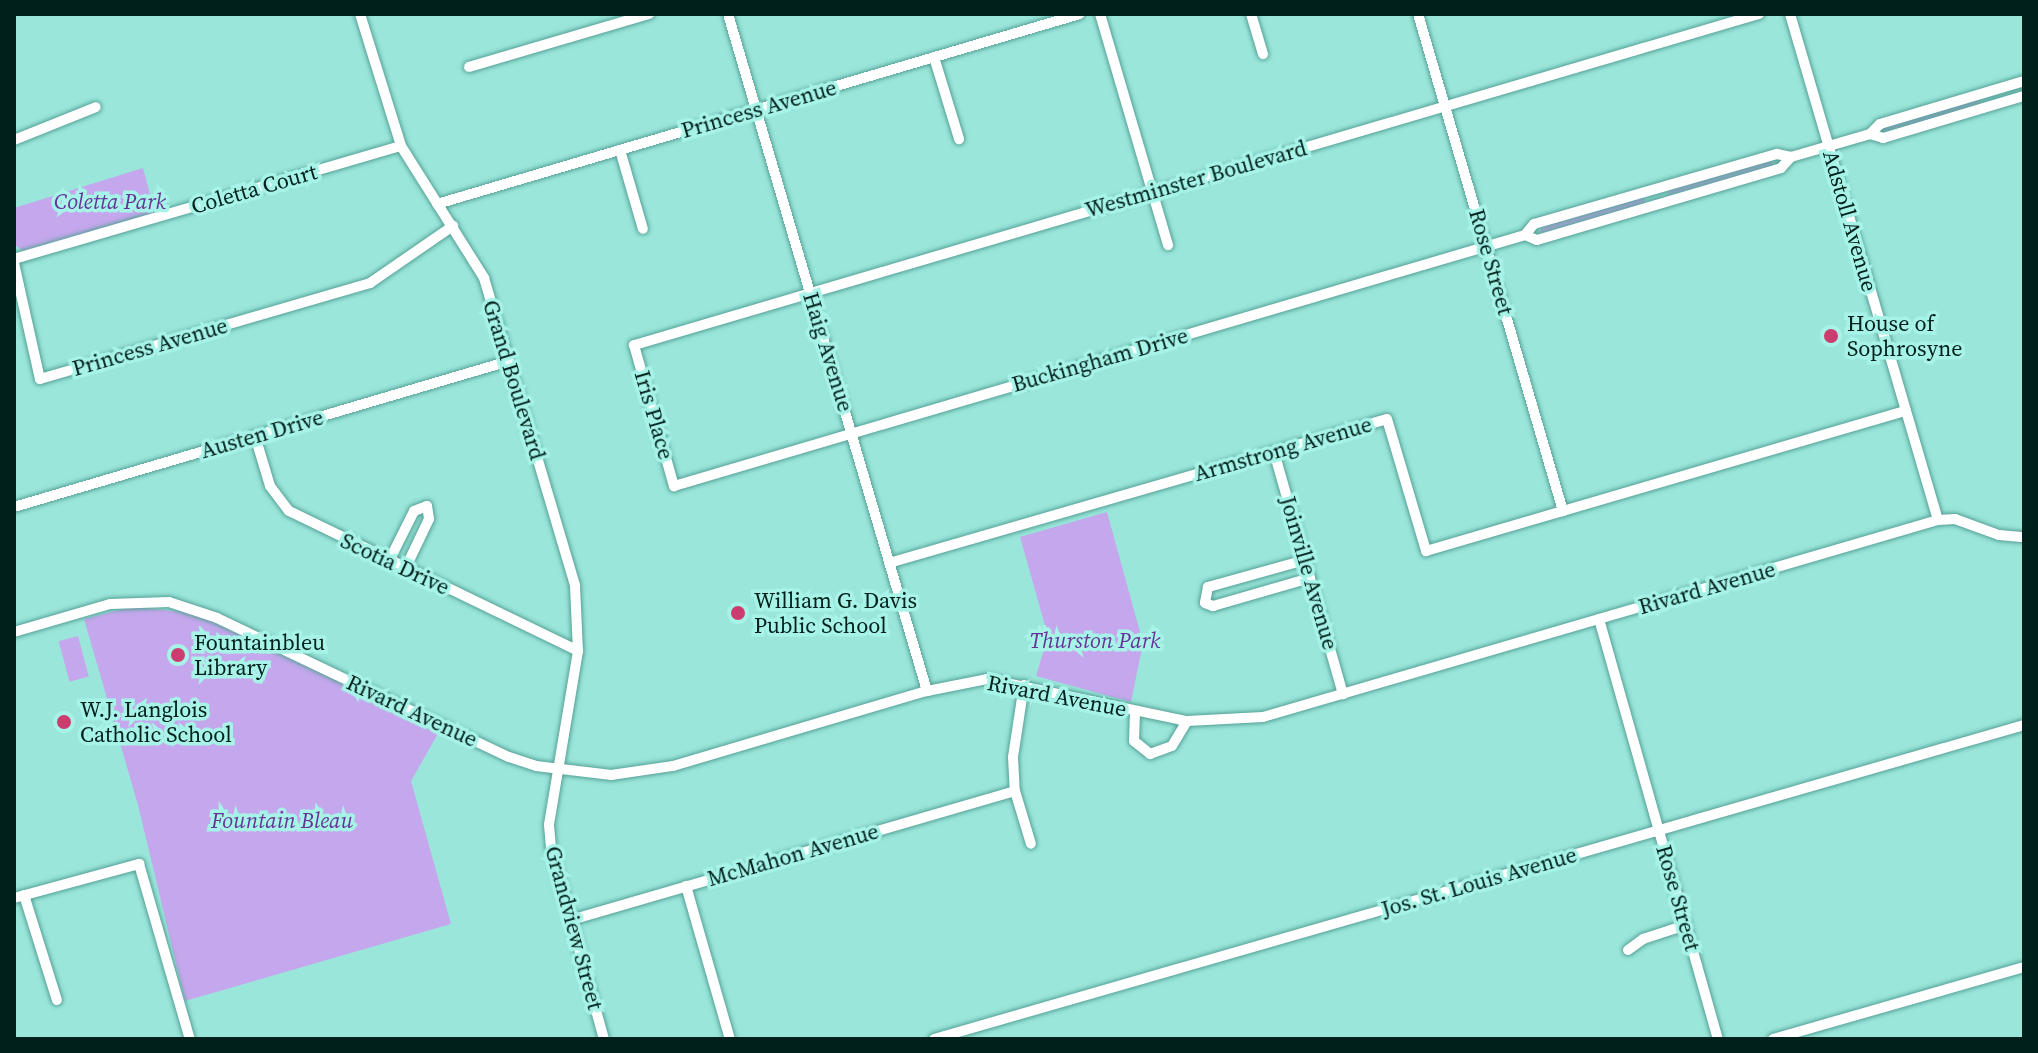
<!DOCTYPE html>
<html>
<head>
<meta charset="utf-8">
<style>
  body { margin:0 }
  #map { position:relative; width:2038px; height:1053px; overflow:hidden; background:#9ae6da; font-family:"Source Serif 4",serif }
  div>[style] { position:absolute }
  .green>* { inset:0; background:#c5a7ed; transform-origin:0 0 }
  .roads { filter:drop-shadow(0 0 2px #56a197) drop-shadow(0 0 2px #56a197) }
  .minor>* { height:10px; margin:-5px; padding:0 5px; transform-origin:5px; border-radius:5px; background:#fff }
  .dots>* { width:22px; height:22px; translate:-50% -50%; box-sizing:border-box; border:4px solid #a7f3e7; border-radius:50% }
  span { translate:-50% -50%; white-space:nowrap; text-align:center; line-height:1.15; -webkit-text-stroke:7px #a7f3e7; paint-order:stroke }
  .street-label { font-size:22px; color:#00201c }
  .park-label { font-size:22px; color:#663498; font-style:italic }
  .poi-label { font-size:22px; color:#00201c }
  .left { translate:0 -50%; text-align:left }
  .frame { position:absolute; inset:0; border:16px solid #00201c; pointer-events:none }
</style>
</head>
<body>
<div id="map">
  <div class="green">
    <i style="clip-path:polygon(1979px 98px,1980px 105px,1882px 132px,1884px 126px)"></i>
    <i style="clip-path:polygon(1771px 159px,1772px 167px,1668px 195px,1670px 188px)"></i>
    <i style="clip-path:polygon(143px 168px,155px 213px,24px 252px,14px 244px,14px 208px)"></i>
    <i style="clip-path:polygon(1644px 196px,1645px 204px,1540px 233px,1542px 226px)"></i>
    <i style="clip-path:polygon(1107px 512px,1143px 643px,1131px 702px,1036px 676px,1048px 636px,1020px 537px)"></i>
    <i style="clip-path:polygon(131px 607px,186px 612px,213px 622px,440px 730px,411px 781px,451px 924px,185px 1001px,138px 805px,84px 619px)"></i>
    <i style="left:78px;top:636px;width:42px;height:20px;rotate:75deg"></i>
  </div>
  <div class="roads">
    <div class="minor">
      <i style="left:360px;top:14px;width:138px;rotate:72.7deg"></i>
      <i style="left:401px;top:146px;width:156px;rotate:57.8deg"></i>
      <i style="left:484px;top:278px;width:321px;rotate:73.5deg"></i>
      <i style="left:575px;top:586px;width:65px;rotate:87.4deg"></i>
      <i style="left:578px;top:651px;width:176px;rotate:99.5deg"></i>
      <i style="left:549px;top:825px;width:23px;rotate:85deg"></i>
      <i style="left:551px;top:848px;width:198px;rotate:74.5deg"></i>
      <i style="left:728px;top:14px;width:706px;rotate:73.62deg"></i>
      <i style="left:1100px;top:14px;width:241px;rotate:73.6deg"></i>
      <i style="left:1251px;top:14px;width:42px;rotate:73.3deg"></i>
      <i style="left:1418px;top:14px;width:518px;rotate:73.74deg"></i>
      <i style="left:1759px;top:14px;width:1173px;rotate:163.6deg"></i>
      <i style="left:634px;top:345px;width:147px;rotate:74.2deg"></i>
      <i style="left:674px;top:486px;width:887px;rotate:-16.43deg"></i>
      <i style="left:1525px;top:235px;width:14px;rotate:-51deg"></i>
      <i style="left:1534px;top:224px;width:253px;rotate:-16.1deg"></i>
      <i style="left:1777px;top:154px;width:14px;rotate:12deg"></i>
      <i style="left:1791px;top:157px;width:82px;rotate:-16.2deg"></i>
      <i style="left:1870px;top:134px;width:14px;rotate:-45deg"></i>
      <i style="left:1880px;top:124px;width:150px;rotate:-16.6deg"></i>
      <i style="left:1790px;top:14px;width:527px;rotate:73.7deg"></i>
      <i style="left:934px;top:57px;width:86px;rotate:73deg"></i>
      <i style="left:469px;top:67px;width:188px;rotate:-16.4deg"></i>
      <i style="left:1870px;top:134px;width:14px;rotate:17deg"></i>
      <i style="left:1883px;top:138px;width:147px;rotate:-16.6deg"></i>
      <i style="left:14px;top:140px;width:88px;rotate:-21.9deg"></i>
      <i style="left:620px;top:150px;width:82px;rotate:73.8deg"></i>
      <i style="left:437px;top:204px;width:670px;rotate:-16.46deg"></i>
      <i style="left:1525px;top:235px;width:13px;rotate:23deg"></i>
      <i style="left:1537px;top:240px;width:254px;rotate:-16.4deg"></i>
      <i style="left:1781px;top:168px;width:15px;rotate:-48deg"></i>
      <i style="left:14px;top:259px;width:403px;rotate:-16.3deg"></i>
      <i style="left:14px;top:263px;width:119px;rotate:77.4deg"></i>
      <i style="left:40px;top:379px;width:344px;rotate:-16.2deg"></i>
      <i style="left:370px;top:283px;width:101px;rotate:-34.5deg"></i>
      <i style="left:255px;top:436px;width:52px;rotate:73.3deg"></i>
      <i style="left:270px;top:486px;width:31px;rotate:53deg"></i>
      <i style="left:289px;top:511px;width:321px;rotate:25.8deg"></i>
      <i style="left:1274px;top:452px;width:252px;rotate:74.1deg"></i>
      <i style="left:14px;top:507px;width:516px;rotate:-16.43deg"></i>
      <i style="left:1305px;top:560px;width:101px;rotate:164.4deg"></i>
      <i style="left:1208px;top:587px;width:16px;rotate:101deg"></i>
      <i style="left:1205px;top:603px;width:9px;rotate:21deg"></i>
      <i style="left:1213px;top:606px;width:101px;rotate:-16.1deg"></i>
      <i style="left:389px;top:561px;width:56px;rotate:-63.4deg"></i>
      <i style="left:414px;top:511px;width:14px;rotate:-21deg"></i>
      <i style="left:427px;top:506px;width:13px;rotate:81deg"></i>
      <i style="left:429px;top:519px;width:55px;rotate:115.6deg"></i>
      <i style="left:889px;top:563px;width:518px;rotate:-16.13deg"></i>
      <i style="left:1387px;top:419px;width:138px;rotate:73.5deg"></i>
      <i style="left:1426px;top:551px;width:500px;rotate:-16.3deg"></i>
      <i style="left:1599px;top:619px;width:437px;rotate:74.2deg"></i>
      <i style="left:14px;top:632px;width:100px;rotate:-16.3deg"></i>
      <i style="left:110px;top:604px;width:59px;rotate:-1.9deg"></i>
      <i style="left:169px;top:602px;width:51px;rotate:18.4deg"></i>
      <i style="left:217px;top:618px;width:323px;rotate:25.5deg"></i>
      <i style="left:509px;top:757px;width:28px;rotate:18deg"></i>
      <i style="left:536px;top:766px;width:76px;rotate:6.8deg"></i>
      <i style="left:611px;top:775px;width:63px;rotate:-8.3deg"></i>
      <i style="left:673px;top:766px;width:265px;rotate:-16.5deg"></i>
      <i style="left:927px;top:691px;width:61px;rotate:-11.3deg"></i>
      <i style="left:987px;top:679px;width:204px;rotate:11.9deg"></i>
      <i style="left:1187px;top:721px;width:76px;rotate:-3deg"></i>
      <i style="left:1263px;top:717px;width:703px;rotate:-16.27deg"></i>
      <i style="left:1938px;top:520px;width:17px;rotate:-3deg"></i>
      <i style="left:1955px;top:519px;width:47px;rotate:20deg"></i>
      <i style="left:1999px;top:535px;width:25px;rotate:5deg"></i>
      <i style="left:1024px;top:685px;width:73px;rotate:98.7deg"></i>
      <i style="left:1013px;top:757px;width:34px;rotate:87deg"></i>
      <i style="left:1015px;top:791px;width:55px;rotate:73.2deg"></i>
      <i style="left:1135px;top:712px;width:29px;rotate:92deg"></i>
      <i style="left:1134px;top:741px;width:21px;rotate:39deg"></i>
      <i style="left:1150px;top:754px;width:23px;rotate:-20deg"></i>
      <i style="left:1172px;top:746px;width:29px;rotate:-59deg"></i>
      <i style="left:686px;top:886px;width:159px;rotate:74deg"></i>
      <i style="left:24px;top:895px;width:110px;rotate:72.6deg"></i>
      <i style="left:14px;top:898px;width:130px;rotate:-15.2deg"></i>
      <i style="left:139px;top:864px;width:182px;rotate:73.8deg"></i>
      <i style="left:571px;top:920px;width:462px;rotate:-16.2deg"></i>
      <i style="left:1628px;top:950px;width:19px;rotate:-36deg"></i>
      <i style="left:1643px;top:939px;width:45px;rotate:-18deg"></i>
      <i style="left:934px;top:1039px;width:1134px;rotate:-16.07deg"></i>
      <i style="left:1773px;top:1039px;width:261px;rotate:-16deg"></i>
    </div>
  </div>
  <div class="dots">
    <i style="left:1831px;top:336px;background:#ca3d6e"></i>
    <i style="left:738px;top:613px;background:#ca3d6e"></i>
    <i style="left:178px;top:655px;background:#ca3d6e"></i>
    <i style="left:64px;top:722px;background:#ca3d6e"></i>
  </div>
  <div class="street-label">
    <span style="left:759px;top:109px;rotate:-16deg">Princess Avenue</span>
    <span style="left:1196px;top:179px;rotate:-16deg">Westminster Boulevard</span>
    <span style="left:254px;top:189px;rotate:-16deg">Coletta Court</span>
    <span style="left:1850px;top:221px;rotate:74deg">Adstoll Avenue</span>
    <span style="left:1491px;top:262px;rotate:74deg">Rose Street</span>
    <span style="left:150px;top:347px;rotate:-16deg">Princess Avenue</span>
    <span style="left:828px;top:352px;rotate:73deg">Haig Avenue</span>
    <span style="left:1100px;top:360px;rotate:-16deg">Buckingham Drive</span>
    <span style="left:514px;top:380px;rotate:73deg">Grand Boulevard</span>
    <span style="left:654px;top:415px;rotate:74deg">Iris Place</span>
    <span style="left:262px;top:434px;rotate:-16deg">Austen Drive</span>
    <span style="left:1283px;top:449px;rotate:-16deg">Armstrong Avenue</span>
    <span style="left:395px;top:564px;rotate:25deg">Scotia Drive</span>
    <span style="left:1309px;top:573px;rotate:74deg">Joinville Avenue</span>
    <span style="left:1707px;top:588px;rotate:-16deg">Rivard Avenue</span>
    <span style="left:1057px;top:696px;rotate:11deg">Rivard Avenue</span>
    <span style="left:412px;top:711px;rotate:25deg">Rivard Avenue</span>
    <span style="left:793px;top:855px;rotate:-16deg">McMahon Avenue</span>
    <span style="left:1479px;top:882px;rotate:-16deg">Jos. St. Louis Avenue</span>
    <span style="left:1678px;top:898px;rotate:74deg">Rose Street</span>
    <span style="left:574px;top:928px;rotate:75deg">Grandview Street</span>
  </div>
  <div class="park-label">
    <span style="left:110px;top:202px">Coletta Park</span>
    <span style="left:1095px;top:641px">Thurston Park</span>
    <span style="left:282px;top:821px">Fountain Bleau</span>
  </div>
  <div class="poi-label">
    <span class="left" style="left:1847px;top:336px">House of<br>Sophrosyne</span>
    <span class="left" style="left:754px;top:613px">William G. Davis<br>Public School</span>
    <span class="left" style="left:194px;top:655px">Fountainbleu<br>Library</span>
    <span class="left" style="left:80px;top:722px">W.J. Langlois<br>Catholic School</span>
  </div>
  <div class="frame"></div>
</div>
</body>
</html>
